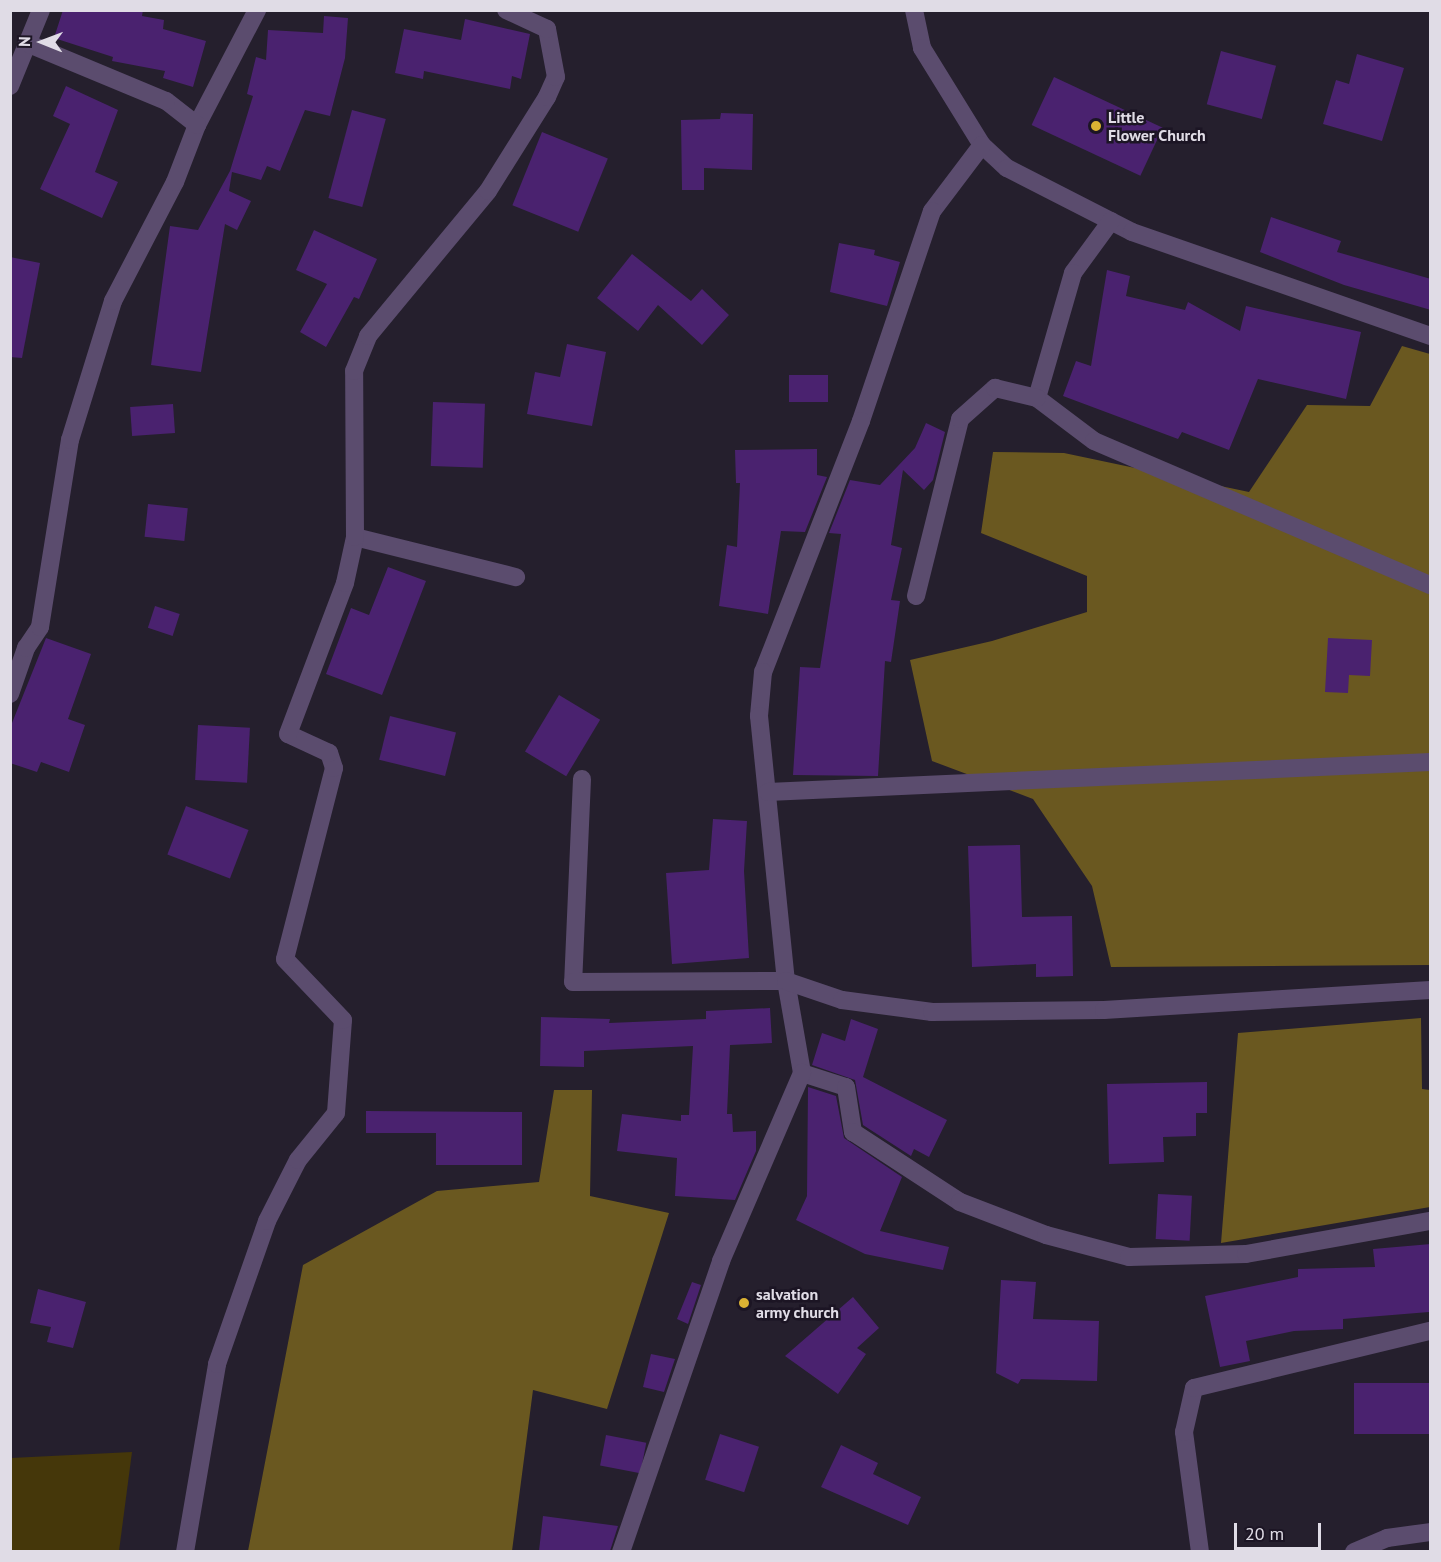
<!DOCTYPE html>
<html>
<head>
<meta charset="utf-8">
<style>
  body { margin:0 }
  #map { position:relative; width:1441px; height:1562px; overflow:hidden; background:#251f2d; font-family:"PT Sans",sans-serif }
  div>[style] { position:absolute }
  .green>* { inset:0; background:#45370a }
  .forest>* { inset:0; background:#6a5820 }
  .building>* { inset:0; background:#4a226f; transform-origin:0 0 }
  .minor>* { height:18px; margin:-9px; padding:0 9px; transform-origin:9px; border-radius:9px; background:#5b4c6e }
  .dots>* { width:16px; height:16px; translate:-50% -50%; box-sizing:border-box; border:3px solid #1c1524; border-radius:50% }
  span { translate:-50% -50%; white-space:nowrap; text-align:center; line-height:1.15; -webkit-text-stroke:5px #1c1524; paint-order:stroke }
  .poi-label { font-size:16px; color:#e0dce6; font-weight:700 }
  .left { translate:0 -50%; text-align:left }
  .frame { position:absolute; inset:0; border:12px solid #e0dce6; pointer-events:none }
  .north { position:absolute; left:12px; top:12px; width:60px; height:60px; -webkit-text-stroke:4px #1c1524; paint-order:stroke; rotate:271deg; font-size:16px; font-weight:700; line-height:24px; text-align:center; color:#e0dce6 }
  .north::after { content:''; display:block; margin:auto; width:21px; height:27px; background:#e0dce6; clip-path:polygon(50% 0,100% 100%,50% 72%,0 100%) }
  .scale { position:absolute; left:1234px; top:1523px; width:87px; height:27px; box-sizing:border-box; border:3px solid #e0dce6; border-top:0; padding-left:8px; font-size:18px; line-height:21px; white-space:nowrap; color:#e0dce6; -webkit-text-stroke:4px #1c1524; paint-order:stroke }
</style>
</head>
<body>
<div id="map">
  <div class="green">
    <i style="clip-path:polygon(132px 1452px,119px 1551px,11px 1551px,11px 1458px)"></i>
  </div>
  <div class="forest">
    <i style="clip-path:polygon(1402px 346px,1430px 354px,1430px 965px,1111px 967px,1092px 886px,1033px 799px,932px 761px,910px 660px,992px 641px,1087px 612px,1087px 576px,981px 533px,993px 452px,1064px 453px,1249px 492px,1307px 405px,1370px 406px)"></i>
    <i style="clip-path:polygon(1421px 1018px,1422px 1089px,1430px 1090px,1430px 1207px,1221px 1243px,1238px 1033px)"></i>
    <i style="clip-path:polygon(554px 1090px,592px 1090px,590px 1196px,669px 1213px,607px 1409px,533px 1390px,512px 1551px,248px 1551px,303px 1265px,437px 1191px,539px 1182px)"></i>
  </div>
  <div class="building">
    <i style="clip-path:polygon(63px 10px,143px 10px,142px 16px,164px 20px,163px 29px,206px 41px,193px 87px,163px 78px,165px 71px,112px 61px,113px 57px,54px 38px)"></i>
    <i style="clip-path:polygon(324px 16px,348px 18px,345px 58px,330px 116px,305px 110px,280px 171px,267px 166px,261px 180px,232px 172px,229px 191px,251px 201px,237px 230px,225px 224px,201px 372px,151px 365px,170px 226px,198px 230px,230px 171px,253px 96px,247px 94px,256px 57px,266px 60px,268px 30px,323px 33px)"></i>
    <i style="clip-path:polygon(465px 19px,530px 34px,521px 79px,512px 76px,510px 89px,424px 71px,423px 79px,395px 73px,404px 29px,461px 40px)"></i>
    <i style="left:1221px;top:51px;width:57px;height:55px;rotate:15deg"></i>
    <i style="clip-path:polygon(1357px 54px,1404px 68px,1382px 141px,1323px 124px,1336px 80px,1349px 84px)"></i>
    <i style="left:1054px;top:77px;width:120px;height:53px;rotate:25deg"></i>
    <i style="clip-path:polygon(66px 86px,118px 110px,95px 172px,118px 182px,102px 218px,40px 189px,70px 124px,53px 116px)"></i>
    <i style="left:352px;top:110px;width:35px;height:91px;rotate:15deg"></i>
    <i style="clip-path:polygon(721px 113px,753px 114px,752px 170px,704px 168px,704px 190px,682px 190px,681px 120px,720px 119px)"></i>
    <i style="left:542px;top:132px;width:71px;height:79px;rotate:22deg"></i>
    <i style="clip-path:polygon(1271px 217px,1341px 241px,1337px 252px,1431px 279px,1431px 310px,1344px 285px,1260px 252px)"></i>
    <i style="clip-path:polygon(314px 230px,377px 259px,359px 299px,354px 297px,326px 347px,300px 332px,327px 284px,296px 270px)"></i>
    <i style="clip-path:polygon(839px 243px,875px 250px,874px 255px,900px 262px,887px 306px,830px 292px)"></i>
    <i style="clip-path:polygon(632px 254px,691px 301px,702px 289px,729px 315px,702px 345px,658px 305px,638px 331px,597px 298px)"></i>
    <i style="clip-path:polygon(10px 257px,40px 263px,22px 358px,10px 357px)"></i>
    <i style="clip-path:polygon(1107px 270px,1130px 276px,1126px 296px,1185px 310px,1188px 302px,1240px 331px,1246px 306px,1361px 332px,1346px 399px,1258px 379px,1229px 450px,1182px 432px,1178px 439px,1063px 396px,1076px 361px,1091px 366px)"></i>
    <i style="clip-path:polygon(567px 344px,606px 352px,592px 426px,527px 414px,535px 372px,560px 377px)"></i>
    <i style="left:789px;top:375px;width:39px;height:27px"></i>
    <i style="left:433px;top:402px;width:52px;height:64px;rotate:2deg"></i>
    <i style="left:173px;top:404px;width:29px;height:43px;rotate:86deg"></i>
    <i style="clip-path:polygon(926px 423px,945px 432px,933px 480px,924px 490px,903px 470px,891px 545px,902px 548px,891px 600px,900px 601px,891px 662px,885px 661px,878px 776px,793px 775px,800px 667px,820px 668px,841px 534px,829px 533px,850px 480px,880px 485px,915px 448px)"></i>
    <i style="clip-path:polygon(817px 449px,817px 475px,827px 477px,805px 532px,781px 531px,768px 614px,719px 606px,727px 545px,737px 547px,740px 483px,736px 483px,735px 450px)"></i>
    <i style="left:148px;top:504px;width:40px;height:33px;rotate:6deg"></i>
    <i style="clip-path:polygon(388px 567px,426px 581px,382px 695px,326px 674px,351px 608px,369px 615px)"></i>
    <i style="left:155px;top:606px;width:26px;height:23px;rotate:18deg"></i>
    <i style="clip-path:polygon(46px 638px,91px 654px,68px 719px,85px 725px,69px 772px,41px 762px,37px 772px,10px 763px,10px 728px)"></i>
    <i style="clip-path:polygon(1328px 638px,1372px 640px,1370px 676px,1349px 675px,1348px 693px,1325px 692px)"></i>
    <i style="left:559px;top:695px;width:48px;height:66px;rotate:31deg"></i>
    <i style="left:390px;top:716px;width:68px;height:45px;rotate:14deg"></i>
    <i style="left:198px;top:725px;width:52px;height:55px;rotate:3deg"></i>
    <i style="left:186px;top:806px;width:67px;height:52px;rotate:21deg"></i>
    <i style="clip-path:polygon(713px 819px,747px 821px,744px 871px,749px 958px,672px 964px,666px 873px,709px 870px)"></i>
    <i style="clip-path:polygon(1020px 845px,1022px 917px,1072px 916px,1073px 976px,1036px 977px,1036px 964px,972px 967px,968px 846px)"></i>
    <i style="clip-path:polygon(770px 1008px,772px 1043px,730px 1045px,727px 1114px,732px 1114px,733px 1132px,756px 1131px,756px 1151px,735px 1200px,675px 1196px,677px 1158px,617px 1151px,622px 1114px,681px 1121px,681px 1115px,689px 1115px,693px 1046px,584px 1051px,584px 1067px,540px 1066px,541px 1017px,610px 1019px,609px 1023px,706px 1019px,706px 1011px)"></i>
    <i style="clip-path:polygon(851px 1019px,878px 1029px,863px 1077px,947px 1120px,929px 1157px,914px 1149px,911px 1156px,863px 1125px,855px 1080px,812px 1065px,822px 1033px,845px 1041px)"></i>
    <i style="clip-path:polygon(1207px 1082px,1207px 1113px,1196px 1113px,1196px 1136px,1163px 1137px,1164px 1162px,1109px 1164px,1107px 1084px)"></i>
    <i style="clip-path:polygon(808px 1087px,836px 1096px,844px 1138px,902px 1177px,880px 1231px,949px 1247px,943px 1270px,865px 1254px,796px 1220px,807px 1196px)"></i>
    <i style="clip-path:polygon(366px 1111px,522px 1112px,522px 1165px,436px 1165px,436px 1133px,366px 1133px)"></i>
    <i style="left:1158px;top:1194px;width:34px;height:45px;rotate:3deg"></i>
    <i style="clip-path:polygon(1431px 1244px,1429px 1312px,1343px 1319px,1343px 1329px,1294px 1331px,1246px 1341px,1250px 1361px,1220px 1367px,1205px 1296px,1298px 1277px,1298px 1269px,1375px 1267px,1373px 1249px)"></i>
    <i style="clip-path:polygon(1001px 1280px,1036px 1282px,1033px 1319px,1099px 1321px,1097px 1381px,1021px 1379px,1018px 1384px,996px 1373px)"></i>
    <i style="clip-path:polygon(692px 1282px,701px 1285px,688px 1324px,677px 1319px)"></i>
    <i style="clip-path:polygon(38px 1289px,86px 1302px,73px 1348px,47px 1342px,51px 1327px,30px 1323px)"></i>
    <i style="clip-path:polygon(853px 1297px,879px 1328px,857px 1348px,866px 1354px,838px 1394px,785px 1356px)"></i>
    <i style="clip-path:polygon(651px 1354px,675px 1359px,664px 1392px,643px 1387px)"></i>
    <i style="left:1431px;top:1383px;width:51px;height:77px;rotate:90deg"></i>
    <i style="left:720px;top:1434px;width:41px;height:48px;rotate:18deg"></i>
    <i style="left:606px;top:1435px;width:41px;height:31px;rotate:11deg"></i>
    <i style="clip-path:polygon(841px 1445px,878px 1463px,873px 1474px,921px 1497px,908px 1525px,821px 1487px)"></i>
    <i style="clip-path:polygon(543px 1516px,618px 1526px,610px 1551px,539px 1551px)"></i>
  </div>
  <div class="minor">
    <i style="left:914px;top:10px;width:39px;rotate:78deg"></i>
    <i style="left:922px;top:48px;width:114px;rotate:58.3deg"></i>
    <i style="left:982px;top:145px;width:34px;rotate:43deg"></i>
    <i style="left:1007px;top:168px;width:140px;rotate:27.1deg"></i>
    <i style="left:1132px;top:232px;width:316px;rotate:19.2deg"></i>
    <i style="left:10px;top:86px;width:82px;rotate:-67.8deg"></i>
    <i style="left:197px;top:125px;width:130px;rotate:-62.4deg"></i>
    <i style="left:982px;top:145px;width:83px;rotate:127.1deg"></i>
    <i style="left:932px;top:211px;width:222px;rotate:108.7deg"></i>
    <i style="left:861px;top:421px;width:269px;rotate:111.3deg"></i>
    <i style="left:763px;top:672px;width:44px;rotate:95.2deg"></i>
    <i style="left:759px;top:716px;width:266px;rotate:84.2deg"></i>
    <i style="left:786px;top:981px;width:93px;rotate:80.1deg"></i>
    <i style="left:802px;top:1073px;width:46px;rotate:17.7deg"></i>
    <i style="left:846px;top:1087px;width:46px;rotate:81.2deg"></i>
    <i style="left:853px;top:1132px;width:128px;rotate:33.2deg"></i>
    <i style="left:960px;top:1202px;width:92px;rotate:21deg"></i>
    <i style="left:1046px;top:1235px;width:86px;rotate:14.8deg"></i>
    <i style="left:1129px;top:1257px;width:117px;rotate:-1.5deg"></i>
    <i style="left:1246px;top:1254px;width:187px;rotate:-10.2deg"></i>
    <i style="left:1111px;top:221px;width:64px;rotate:126.2deg"></i>
    <i style="left:1073px;top:273px;width:130px;rotate:106.1deg"></i>
    <i style="left:1037px;top:398px;width:71px;rotate:37deg"></i>
    <i style="left:1094px;top:441px;width:366px;rotate:23.2deg"></i>
    <i style="left:355px;top:537px;width:166px;rotate:14deg"></i>
    <i style="left:916px;top:596px;width:182px;rotate:-76deg"></i>
    <i style="left:960px;top:419px;width:47px;rotate:-41.5deg"></i>
    <i style="left:995px;top:388px;width:43px;rotate:13.4deg"></i>
    <i style="left:10px;top:694px;width:49px;rotate:-70.8deg"></i>
    <i style="left:26px;top:648px;width:25px;rotate:-56deg"></i>
    <i style="left:40px;top:627px;width:189px;rotate:-80.9deg"></i>
    <i style="left:70px;top:440px;width:145px;rotate:-72.8deg"></i>
    <i style="left:113px;top:301px;width:134px;rotate:-62.5deg"></i>
    <i style="left:175px;top:182px;width:61px;rotate:-68.9deg"></i>
    <i style="left:197px;top:125px;width:39px;rotate:-142deg"></i>
    <i style="left:166px;top:101px;width:148px;rotate:-157.4deg"></i>
    <i style="left:582px;top:779px;width:203px;rotate:92.5deg"></i>
    <i style="left:573px;top:982px;width:213px;rotate:-0.3deg"></i>
    <i style="left:786px;top:981px;width:59px;rotate:18.7deg"></i>
    <i style="left:842px;top:1000px;width:91px;rotate:7.6deg"></i>
    <i style="left:932px;top:1012px;width:172px;rotate:-0.7deg"></i>
    <i style="left:1104px;top:1010px;width:327px;rotate:-3.5deg"></i>
    <i style="left:768px;top:792px;width:663px;rotate:-2.59deg"></i>
    <i style="left:185px;top:1552px;width:191px;rotate:-80.3deg"></i>
    <i style="left:217px;top:1364px;width:151px;rotate:-70.7deg"></i>
    <i style="left:267px;top:1221px;width:68px;rotate:-63.1deg"></i>
    <i style="left:298px;top:1160px;width:60px;rotate:-51deg"></i>
    <i style="left:336px;top:1113px;width:93px;rotate:-85.7deg"></i>
    <i style="left:343px;top:1020px;width:84px;rotate:-133.6deg"></i>
    <i style="left:285px;top:959px;width:197px;rotate:-75.6deg"></i>
    <i style="left:334px;top:768px;width:16px;rotate:-108deg"></i>
    <i style="left:329px;top:753px;width:45px;rotate:-155.1deg"></i>
    <i style="left:288px;top:734px;width:161px;rotate:-69.3deg"></i>
    <i style="left:345px;top:583px;width:47px;rotate:-77.7deg"></i>
    <i style="left:355px;top:537px;width:166px;rotate:-90.3deg"></i>
    <i style="left:354px;top:371px;width:38px;rotate:-68deg"></i>
    <i style="left:368px;top:336px;width:188px;rotate:-50.4deg"></i>
    <i style="left:488px;top:191px;width:111px;rotate:-57.9deg"></i>
    <i style="left:547px;top:97px;width:22px;rotate:-66deg"></i>
    <i style="left:556px;top:77px;width:49px;rotate:-100.6deg"></i>
    <i style="left:547px;top:29px;width:45px;rotate:-155.1deg"></i>
    <i style="left:621px;top:1552px;width:308px;rotate:-71deg"></i>
    <i style="left:721px;top:1261px;width:205px;rotate:-66.7deg"></i>
    <i style="left:1200px;top:1552px;width:121px;rotate:-97.6deg"></i>
    <i style="left:1184px;top:1432px;width:45px;rotate:-77.2deg"></i>
    <i style="left:1194px;top:1388px;width:243px;rotate:-13.6deg"></i>
    <i style="left:1354px;top:1552px;width:36px;rotate:-23deg"></i>
    <i style="left:1387px;top:1538px;width:43px;rotate:-7.9deg"></i>
  </div>
  <div class="dots">
    <i style="left:1096px;top:126px;background:#dbb233"></i>
    <i style="left:744px;top:1303px;background:#dbb233"></i>
  </div>
  <div class="poi-label">
    <span class="left" style="left:1108px;top:126px">Little<br>Flower Church</span>
    <span class="left" style="left:756px;top:1303px">salvation<br>army church</span>
  </div>
  <div class="frame"></div>
  <div class="north">N</div>
  <div class="scale">20 m</div>
</div>
</body>
</html>
